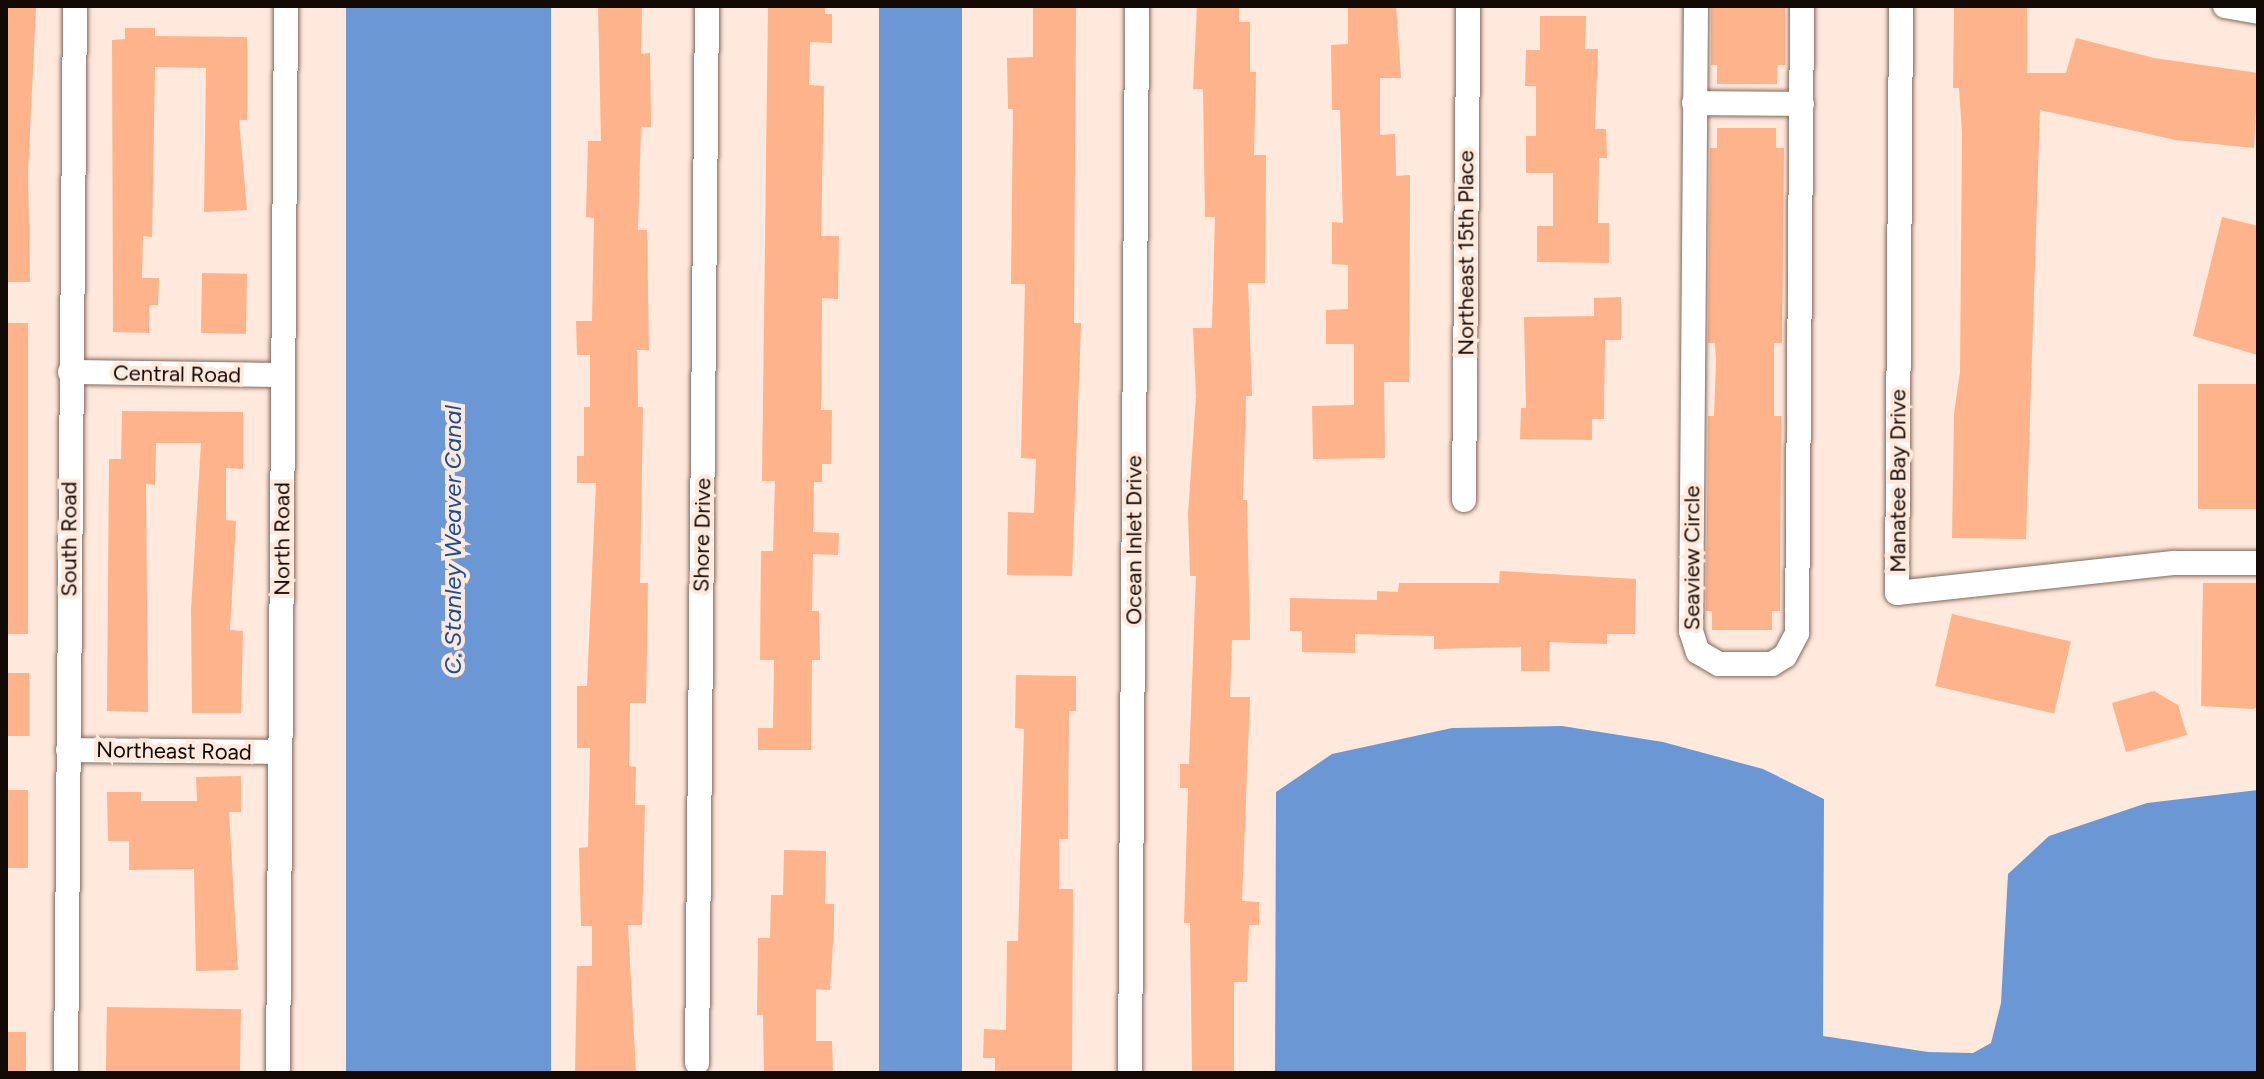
<!DOCTYPE html>
<html>
<head>
<meta charset="utf-8">
<style>
  body { margin:0 }
  #map { position:relative; width:2264px; height:1079px; overflow:hidden; background:#ffe8dc; font-family:Figtree,sans-serif }
  div>[style] { position:absolute }
  .water>* { inset:0; background:#6c97d5; transform-origin:0 0 }
  .building>* { inset:0; background:#ffb38a; transform-origin:0 0 }
  .roads { filter:drop-shadow(0 0 2px #82695c) drop-shadow(0 0 2px #82695c) }
  .street>* { height:24px; margin:-12px; padding:0 12px; transform-origin:12px; border-radius:12px; background:#fff }
  span { translate:-50% -50%; white-space:nowrap; text-align:center; line-height:1.15; -webkit-text-stroke:8px #ffe8dc; paint-order:stroke }
  .street-label { font-size:22px; color:#130a06 }
  .water-label { font-size:24px; color:#184e98; font-style:italic }
  .frame { position:absolute; inset:0; border:8px solid #130a06; pointer-events:none }
</style>
</head>
<body>
<div id="map">
  <div class="water">
    <i style="left:346px;top:6px;width:205px;height:1067px"></i>
    <i style="left:879px;top:6px;width:83px;height:1067px"></i>
    <i style="clip-path:polygon(1562px 726px,1663px 742px,1763px 769px,1824px 799px,1823px 1036px,1928px 1052px,1973px 1053px,1991px 1043px,2001px 1003px,2008px 874px,2049px 836px,2147px 803px,2258px 790px,2258px 1073px,1275px 1073px,1276px 792px,1332px 754px,1452px 728px)"></i>
  </div>
  <div class="building">
    <i style="clip-path:polygon(6px 6px,36px 8px,28px 172px,30px 282px,6px 282px)"></i>
    <i style="clip-path:polygon(598px 6px,642px 6px,641px 54px,650px 53px,651px 127px,641px 127px,638px 230px,647px 230px,649px 350px,637px 350px,638px 407px,643px 407px,640px 583px,648px 583px,646px 703px,630px 703px,629px 766px,636px 767px,635px 805px,645px 805px,642px 925px,628px 925px,636px 1073px,575px 1073px,577px 966px,592px 966px,592px 926px,581px 926px,579px 848px,588px 847px,590px 748px,577px 748px,577px 686px,587px 686px,596px 483px,577px 483px,577px 456px,584px 456px,584px 407px,590px 407px,590px 355px,577px 355px,576px 321px,592px 321px,594px 218px,586px 217px,588px 141px,601px 141px)"></i>
    <i style="clip-path:polygon(768px 6px,825px 6px,825px 14px,832px 14px,832px 43px,810px 42px,809px 85px,824px 86px,821px 236px,839px 236px,838px 299px,822px 298px,821px 410px,832px 410px,831px 464px,822px 464px,822px 482px,814px 482px,813px 532px,839px 533px,838px 555px,813px 554px,812px 611px,819px 611px,820px 660px,812px 660px,811px 750px,758px 750px,758px 728px,773px 728px,774px 660px,760px 660px,761px 551px,773px 551px,775px 481px,762px 481px)"></i>
    <i style="clip-path:polygon(1033px 6px,1076px 6px,1074px 323px,1081px 323px,1072px 576px,1007px 575px,1008px 512px,1034px 513px,1036px 459px,1021px 458px,1025px 284px,1011px 284px,1013px 109px,1008px 109px,1007px 58px,1033px 57px)"></i>
    <i style="clip-path:polygon(1197px 6px,1239px 6px,1239px 22px,1250px 22px,1250px 72px,1256px 72px,1254px 155px,1266px 155px,1265px 283px,1248px 283px,1252px 396px,1246px 396px,1243px 500px,1247px 500px,1250px 640px,1232px 640px,1230px 697px,1250px 697px,1242px 901px,1259px 902px,1259px 925px,1249px 925px,1247px 982px,1234px 982px,1234px 1073px,1192px 1073px,1190px 923px,1184px 923px,1188px 788px,1180px 788px,1180px 764px,1189px 764px,1196px 576px,1190px 576px,1188px 514px,1196px 396px,1193px 328px,1212px 328px,1215px 217px,1205px 217px,1203px 89px,1193px 89px)"></i>
    <i style="clip-path:polygon(1348px 6px,1396px 6px,1401px 78px,1380px 78px,1380px 135px,1395px 134px,1396px 176px,1410px 175px,1409px 382px,1384px 382px,1385px 458px,1313px 459px,1312px 406px,1354px 405px,1354px 344px,1326px 344px,1326px 310px,1348px 309px,1348px 265px,1332px 264px,1332px 222px,1343px 223px,1340px 110px,1332px 110px,1331px 45px,1348px 44px)"></i>
    <i style="clip-path:polygon(1711px 6px,1785px 6px,1785px 65px,1777px 65px,1777px 84px,1717px 84px,1717px 65px,1711px 65px)"></i>
    <i style="clip-path:polygon(1954px 6px,2027px 6px,2027px 73px,2066px 73px,2076px 38px,2154px 58px,2258px 73px,2254px 148px,2176px 140px,2040px 110px,2026px 539px,1952px 538px,1954px 414px,1960px 372px,1962px 133px,1959px 88px,1953px 88px)"></i>
    <i style="clip-path:polygon(1540px 16px,1586px 16px,1585px 49px,1598px 49px,1595px 129px,1606px 129px,1607px 158px,1599px 158px,1598px 223px,1609px 223px,1609px 263px,1537px 262px,1537px 226px,1553px 226px,1553px 173px,1526px 173px,1526px 136px,1536px 136px,1536px 86px,1525px 86px,1526px 50px,1540px 50px)"></i>
    <i style="clip-path:polygon(125px 28px,155px 28px,155px 36px,247px 37px,247px 120px,239px 120px,247px 210px,204px 212px,206px 68px,155px 67px,152px 237px,143px 236px,142px 278px,159px 278px,158px 305px,149px 305px,149px 333px,113px 332px,112px 40px,125px 39px)"></i>
    <i style="clip-path:polygon(1717px 128px,1776px 128px,1776px 148px,1784px 148px,1782px 343px,1774px 343px,1774px 416px,1781px 416px,1780px 611px,1772px 611px,1772px 630px,1712px 630px,1712px 611px,1706px 611px,1708px 416px,1714px 416px,1716px 362px,1715px 343px,1708px 343px,1710px 148px,1717px 148px)"></i>
    <i style="clip-path:polygon(2222px 217px,2258px 226px,2258px 355px,2193px 336px)"></i>
    <i style="left:202px;top:273px;width:45px;height:60px;rotate:1deg"></i>
    <i style="clip-path:polygon(1621px 297px,1621px 340px,1605px 340px,1604px 419px,1592px 419px,1592px 440px,1520px 439px,1521px 408px,1526px 408px,1524px 317px,1594px 316px,1594px 298px)"></i>
    <i style="left:6px;top:323px;width:22px;height:311px"></i>
    <i style="left:2258px;top:384px;width:125px;height:60px;rotate:90deg"></i>
    <i style="clip-path:polygon(122px 411px,243px 412px,243px 469px,226px 468px,226px 520px,236px 521px,230px 630px,243px 631px,241px 713px,192px 713px,191px 611px,201px 443px,156px 443px,155px 485px,146px 484px,148px 712px,107px 711px,109px 459px,121px 459px)"></i>
    <i style="clip-path:polygon(1500px 571px,1636px 579px,1635px 634px,1607px 634px,1607px 644px,1549px 642px,1549px 671px,1521px 671px,1521px 647px,1434px 649px,1434px 636px,1355px 634px,1355px 653px,1302px 652px,1302px 631px,1290px 631px,1290px 598px,1377px 600px,1377px 591px,1398px 592px,1399px 583px,1499px 583px)"></i>
    <i style="clip-path:polygon(2203px 583px,2258px 583px,2258px 707px,2253px 709px,2201px 706px)"></i>
    <i style="left:1952px;top:614px;width:122px;height:74px;rotate:13deg"></i>
    <i style="left:6px;top:673px;width:23px;height:63px"></i>
    <i style="clip-path:polygon(1016px 675px,1076px 676px,1076px 711px,1069px 711px,1068px 839px,1059px 839px,1059px 889px,1073px 889px,1072px 1073px,995px 1073px,995px 1058px,983px 1058px,984px 1029px,1006px 1030px,1007px 941px,1018px 941px,1024px 729px,1015px 728px)"></i>
    <i style="clip-path:polygon(2154px 691px,2178px 705px,2187px 735px,2126px 752px,2112px 703px)"></i>
    <i style="clip-path:polygon(241px 776px,241px 812px,229px 812px,238px 970px,196px 971px,194px 869px,129px 870px,129px 841px,108px 841px,107px 792px,141px 792px,141px 801px,197px 801px,196px 777px)"></i>
    <i style="left:6px;top:790px;width:22px;height:78px"></i>
    <i style="clip-path:polygon(784px 850px,826px 851px,825px 904px,834px 904px,834px 927px,830px 990px,816px 989px,816px 1041px,832px 1041px,833px 1073px,764px 1073px,763px 1015px,757px 1015px,758px 938px,770px 938px,771px 895px,783px 895px)"></i>
    <i style="left:107px;top:1007px;width:134px;height:66px;rotate:1deg"></i>
    <i style="left:6px;top:1032px;width:20px;height:41px"></i>
  </div>
  <div class="roads">
    <div class="street">
      <i style="left:1696px;top:6px;width:625px;rotate:90.46deg"></i>
      <i style="left:1691px;top:631px;width:22px;rotate:72deg"></i>
      <i style="left:1698px;top:652px;width:24px;rotate:30deg"></i>
      <i style="left:1719px;top:664px;width:53px"></i>
      <i style="left:1772px;top:664px;width:15px;rotate:-32deg"></i>
      <i style="left:1785px;top:656px;width:26px;rotate:-62deg"></i>
      <i style="left:1797px;top:633px;width:627px;rotate:-89.54deg"></i>
      <i style="left:1901px;top:6px;width:587px;rotate:90.39deg"></i>
      <i style="left:1897px;top:593px;width:280px;rotate:-6.2deg"></i>
      <i style="left:2175px;top:563px;width:83px"></i>
      <i style="left:2225px;top:6px;width:34px;rotate:10deg"></i>
      <i style="left:1694px;top:103px;width:108px;rotate:0.5deg"></i>
      <i style="left:70px;top:372px;width:213px;rotate:0.8deg"></i>
      <i style="left:1464px;top:500px;width:494px;rotate:-89.5deg"></i>
      <i style="left:68px;top:750px;width:212px;rotate:0.5deg"></i>
      <i style="left:697px;top:1063px;width:1057px;rotate:-89.46deg"></i>
      <i style="left:66px;top:1073px;width:1067px;rotate:-89.52deg"></i>
      <i style="left:278px;top:1073px;width:1067px;rotate:-89.57deg"></i>
      <i style="left:1130px;top:1073px;width:1067px;rotate:-89.62deg"></i>
    </div>
  </div>
  <div class="street-label">
    <span style="left:1466px;top:253px;rotate:-90deg">Northeast 15th Place</span>
    <span style="left:177px;top:374px;rotate:1deg">Central Road</span>
    <span style="left:1898px;top:481px;rotate:-90deg">Manatee Bay Drive</span>
    <span style="left:702px;top:535px;rotate:-89deg">Shore Drive</span>
    <span style="left:69px;top:539px;rotate:-90deg">South Road</span>
    <span style="left:282px;top:539px;rotate:-90deg">North Road</span>
    <span style="left:1134px;top:540px;rotate:-90deg">Ocean Inlet Drive</span>
    <span style="left:1692px;top:558px;rotate:-90deg">Seaview Circle</span>
    <span style="left:174px;top:751px;rotate:1deg">Northeast Road</span>
  </div>
  <div class="water-label">
    <span style="left:453px;top:540px;rotate:-90deg">C. Stanley Weaver Canal</span>
  </div>
  <div class="frame"></div>
</div>
</body>
</html>
